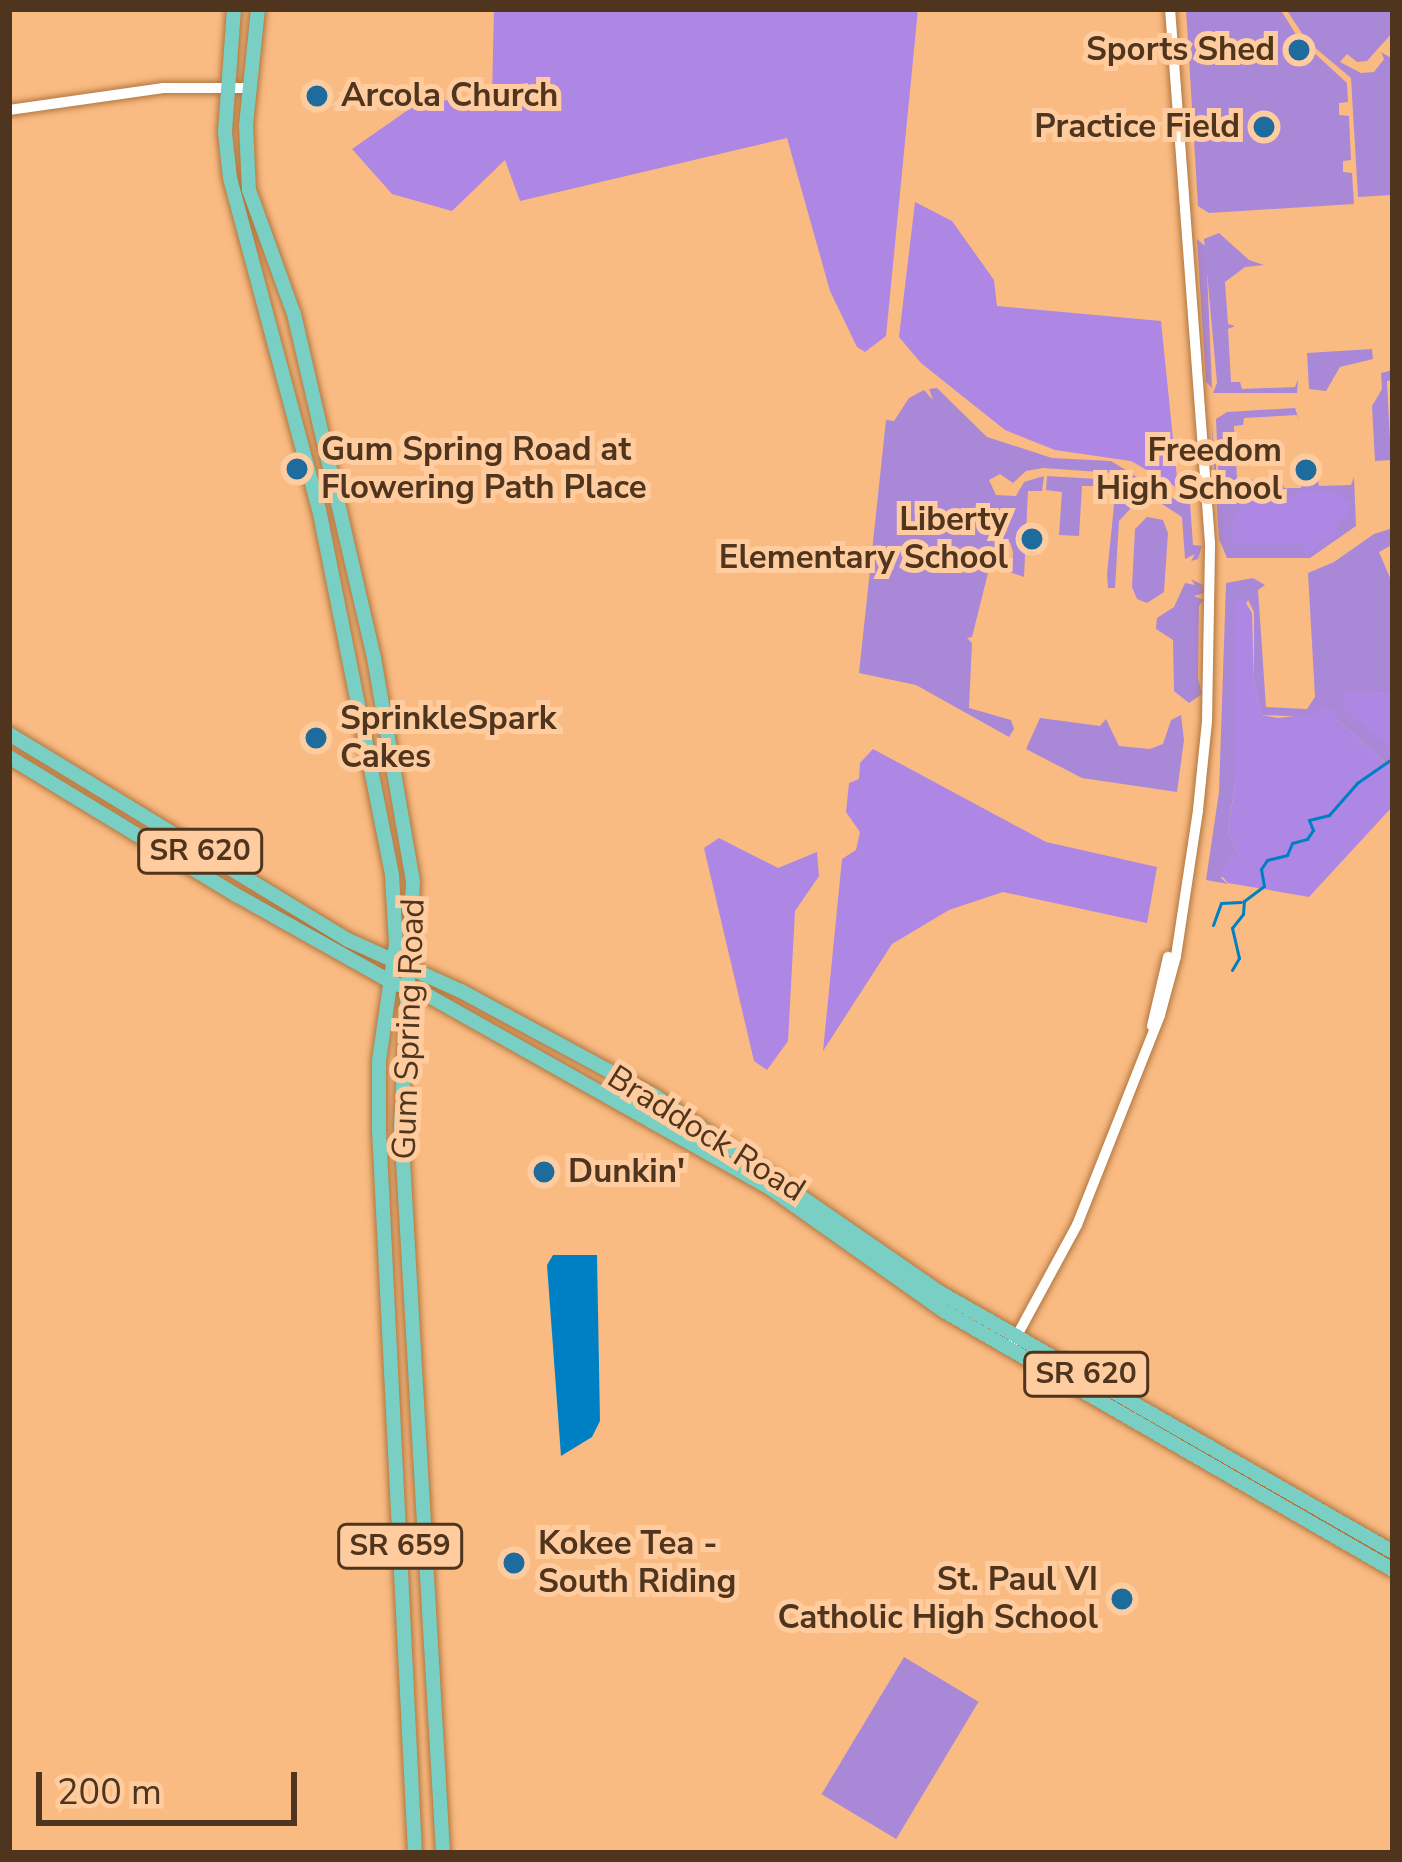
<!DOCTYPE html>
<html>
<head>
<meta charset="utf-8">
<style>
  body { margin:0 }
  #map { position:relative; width:1402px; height:1862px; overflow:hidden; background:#fabb83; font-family:"Nunito Sans",sans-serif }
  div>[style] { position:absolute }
  .green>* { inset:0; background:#aa88d8; transform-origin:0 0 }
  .forest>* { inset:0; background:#ae86e4 }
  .water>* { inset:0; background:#0080c4 }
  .stream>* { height:3px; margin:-1.5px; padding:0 1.5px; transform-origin:1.5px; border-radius:1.5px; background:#0080c4 }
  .roads { filter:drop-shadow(0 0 3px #b0763e) drop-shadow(0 0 3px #b0763e) }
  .minor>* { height:10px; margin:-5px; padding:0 5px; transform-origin:5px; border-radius:5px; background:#fff }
  .major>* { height:14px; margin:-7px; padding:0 7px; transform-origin:7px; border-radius:7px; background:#7acfc5 }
  .dots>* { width:33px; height:33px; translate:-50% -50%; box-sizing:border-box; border:6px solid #ffcc9f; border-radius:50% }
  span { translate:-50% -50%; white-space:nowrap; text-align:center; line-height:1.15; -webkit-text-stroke:10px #ffcc9f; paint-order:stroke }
  .shield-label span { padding:3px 9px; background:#ffcc9f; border:3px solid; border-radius:9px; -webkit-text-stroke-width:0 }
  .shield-label { font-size:30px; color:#4f351e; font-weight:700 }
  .poi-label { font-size:33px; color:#4f351e; font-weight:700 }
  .right { translate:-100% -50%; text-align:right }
  .left { translate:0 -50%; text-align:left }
  .street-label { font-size:33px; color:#4f351e }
  .frame { position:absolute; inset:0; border:12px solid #4f351e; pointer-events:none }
  .scale { position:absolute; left:36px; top:1772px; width:261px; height:54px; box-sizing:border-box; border:6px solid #4f351e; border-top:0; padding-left:15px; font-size:36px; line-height:42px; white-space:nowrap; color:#4f351e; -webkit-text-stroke:9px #ffcc9f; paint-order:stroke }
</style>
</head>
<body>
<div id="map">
  <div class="green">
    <i style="clip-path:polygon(1186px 9px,1280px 9px,1299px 39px,1347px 83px,1348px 102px,1339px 103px,1339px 115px,1349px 116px,1351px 160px,1343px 161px,1343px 172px,1352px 173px,1354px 204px,1209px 213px,1198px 206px)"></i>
    <i style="clip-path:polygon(1286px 9px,1393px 9px,1393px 32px,1367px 61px,1357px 62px,1347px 54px,1340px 62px,1361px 73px,1374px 72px,1384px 59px,1381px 52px,1393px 59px,1393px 195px,1358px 197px,1351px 78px,1307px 41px)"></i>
    <i style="clip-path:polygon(1219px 233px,1249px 260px,1264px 265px,1245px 267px,1225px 282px,1228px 324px,1235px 326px,1228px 329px,1231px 382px,1240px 382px,1242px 389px,1295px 387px,1298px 379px,1297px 393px,1213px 393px,1217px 383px,1204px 239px)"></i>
    <i style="clip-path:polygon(1197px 239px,1206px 247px,1212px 388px,1206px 382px)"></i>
    <i style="clip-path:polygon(1372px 349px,1373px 359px,1340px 367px,1326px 391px,1309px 389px,1307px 353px)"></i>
    <i style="clip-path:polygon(1393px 370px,1393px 380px,1387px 381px,1391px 460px,1375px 461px,1372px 406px,1382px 389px,1381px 373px)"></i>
    <i style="clip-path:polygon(937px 388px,987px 437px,1052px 458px,1111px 461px,1171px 498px,1183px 497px,1190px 503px,1193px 545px,1202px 546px,1198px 559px,1191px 561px,1195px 554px,1185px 559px,1182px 517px,1159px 502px,1139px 503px,1114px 473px,1043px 468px,1026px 471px,1013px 483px,1000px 474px,989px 480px,996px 495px,1016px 496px,1024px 482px,1044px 476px,1042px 491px,1028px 491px,1024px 577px,998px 568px,1012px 567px,1013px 552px,1010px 542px,996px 541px,972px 637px,967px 638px,972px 643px,969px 708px,1011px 720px,1014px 729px,1009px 737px,916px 685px,859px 673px,886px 420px,894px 421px,909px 398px,924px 390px,933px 400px,929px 389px)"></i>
    <i style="clip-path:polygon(1295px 408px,1300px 422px,1297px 415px,1244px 418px,1243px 425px,1234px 426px,1237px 479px,1282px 481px,1284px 488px,1301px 488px,1303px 480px,1318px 479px,1319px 486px,1351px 485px,1354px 477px,1356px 526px,1310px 558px,1227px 558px,1219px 539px,1211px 418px,1220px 507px,1216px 419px,1227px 412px)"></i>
    <i style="clip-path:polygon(1047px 476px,1097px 479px,1096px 486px,1082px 486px,1079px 536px,1059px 535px,1062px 492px,1046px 490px)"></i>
    <i style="clip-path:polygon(1100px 479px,1115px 483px,1132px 507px,1119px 521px,1115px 588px,1108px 588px,1107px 574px,1116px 486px,1100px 487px)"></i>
    <i style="clip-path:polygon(1147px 517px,1163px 520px,1168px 533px,1164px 592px,1147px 603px,1137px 599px,1132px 587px,1135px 529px)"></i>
    <i style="clip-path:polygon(1393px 528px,1392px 545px,1379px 552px,1393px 585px,1393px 694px,1341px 693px,1393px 750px,1393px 770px,1335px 718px,1261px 715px,1254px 681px,1254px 612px,1248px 600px,1237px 620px,1236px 775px,1228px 833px,1240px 859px,1221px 878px,1228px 884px,1206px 880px,1219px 792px,1226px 583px,1253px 578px,1265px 585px,1258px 590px,1266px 707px,1307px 709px,1315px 697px,1308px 573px,1334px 562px,1374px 534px)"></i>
    <i style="clip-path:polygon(1191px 579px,1203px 585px,1204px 593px,1194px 596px,1204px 600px,1199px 606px,1198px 678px,1202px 694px,1189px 703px,1174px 691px,1173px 640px,1156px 629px,1157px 618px,1174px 607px,1185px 583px,1195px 585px)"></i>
    <i style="clip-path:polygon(1181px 715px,1184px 740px,1177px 792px,1082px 778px,1026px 749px,1040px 718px,1100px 726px,1106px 719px,1119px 746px,1150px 749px,1163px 744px,1171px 720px)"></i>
    <i style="left:904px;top:1657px;width:87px;height:160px;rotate:31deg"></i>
  </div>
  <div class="forest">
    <i style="clip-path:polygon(494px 9px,918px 9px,886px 336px,865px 352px,857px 347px,830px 291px,787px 138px,520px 201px,505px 160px,452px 211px,392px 194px,352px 149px,418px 103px,492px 96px)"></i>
    <i style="clip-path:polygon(915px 202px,952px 221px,994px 280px,997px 306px,1161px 321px,1178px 488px,1131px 461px,1055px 450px,1005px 430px,921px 363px,899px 337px)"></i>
    <i style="clip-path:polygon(1235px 489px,1291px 497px,1305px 490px,1332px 491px,1350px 502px,1349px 514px,1339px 523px,1334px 539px,1321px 539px,1312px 554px,1301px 552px,1307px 543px,1238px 544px,1231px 537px,1234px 513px,1248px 503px,1235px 501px)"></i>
    <i style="clip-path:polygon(1243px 598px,1252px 613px,1254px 681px,1261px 715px,1278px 718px,1313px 714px,1318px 707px,1335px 709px,1335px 718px,1393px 770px,1393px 806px,1309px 897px,1228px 883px,1219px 873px,1231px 856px,1239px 857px,1228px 833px,1236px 775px,1234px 611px,1236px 600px)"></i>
    <i style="clip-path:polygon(1341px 692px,1393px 694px,1393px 750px,1345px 709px)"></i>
    <i style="clip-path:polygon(873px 749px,1046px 842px,1157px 867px,1147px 923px,1003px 892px,949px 910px,892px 944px,823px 1051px,842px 859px,856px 850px,860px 832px,846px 812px,849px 783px,859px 779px,860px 763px)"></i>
    <i style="clip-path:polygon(719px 838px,778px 868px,817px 852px,819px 876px,795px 911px,788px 1041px,767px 1070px,754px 1061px,704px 848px)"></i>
  </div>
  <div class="water">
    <i style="clip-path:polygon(553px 1255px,597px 1255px,600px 1421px,592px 1437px,561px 1456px,547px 1265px)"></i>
  </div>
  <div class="stream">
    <i style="left:1213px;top:925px;width:23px;rotate:-70deg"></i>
    <i style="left:1221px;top:903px;width:20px;rotate:-3deg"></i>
    <i style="left:1232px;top:970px;width:14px;rotate:-60deg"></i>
    <i style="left:1239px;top:958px;width:31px;rotate:-103deg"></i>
    <i style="left:1232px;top:928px;width:18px;rotate:-52deg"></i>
    <i style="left:1243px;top:914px;width:13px;rotate:-86deg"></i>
    <i style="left:1244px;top:901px;width:25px;rotate:-37deg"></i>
    <i style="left:1264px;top:886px;width:17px;rotate:-100deg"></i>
    <i style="left:1261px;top:869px;width:11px;rotate:-56deg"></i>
    <i style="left:1267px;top:860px;width:21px;rotate:-14deg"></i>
    <i style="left:1287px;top:855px;width:13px;rotate:-67deg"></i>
    <i style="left:1292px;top:843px;width:16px;rotate:-15deg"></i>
    <i style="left:1307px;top:839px;width:11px;rotate:-56deg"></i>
    <i style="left:1313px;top:830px;width:11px;rotate:-112deg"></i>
    <i style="left:1309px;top:820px;width:21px;rotate:-14deg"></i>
    <i style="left:1329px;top:815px;width:43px;rotate:-48.8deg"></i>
    <i style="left:1357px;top:783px;width:44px;rotate:-34.8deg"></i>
  </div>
  <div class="roads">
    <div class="minor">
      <i style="left:9px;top:110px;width:156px;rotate:-8.1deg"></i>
      <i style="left:163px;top:88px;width:86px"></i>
      <i style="left:1152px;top:1026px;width:71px;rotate:-76.9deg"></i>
      <i style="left:1014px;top:1341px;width:132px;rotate:-61.5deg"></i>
      <i style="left:1077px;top:1225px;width:226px;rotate:-68.4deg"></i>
      <i style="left:1160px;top:1015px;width:61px;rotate:-74.8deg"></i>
      <i style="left:1176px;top:956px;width:148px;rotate:-81.4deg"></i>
      <i style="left:1198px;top:810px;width:89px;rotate:-84.2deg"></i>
      <i style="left:1207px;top:721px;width:178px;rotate:-89deg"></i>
      <i style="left:1210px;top:543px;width:535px;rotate:-94.28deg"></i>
    </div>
    <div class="major">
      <i style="left:234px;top:9px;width:124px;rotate:94.2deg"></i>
      <i style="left:225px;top:133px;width:45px;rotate:83.7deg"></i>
      <i style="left:230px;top:178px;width:343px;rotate:75deg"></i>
      <i style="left:319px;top:509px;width:373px;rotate:78.7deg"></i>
      <i style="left:392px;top:875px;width:69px;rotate:86.7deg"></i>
      <i style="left:396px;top:944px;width:117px;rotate:98.3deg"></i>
      <i style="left:379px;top:1060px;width:70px;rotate:90deg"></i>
      <i style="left:379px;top:1130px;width:724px;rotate:87.15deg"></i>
      <i style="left:258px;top:9px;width:117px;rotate:95.9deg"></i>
      <i style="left:246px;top:125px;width:65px;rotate:87.4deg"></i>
      <i style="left:249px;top:190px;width:132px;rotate:70.1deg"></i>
      <i style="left:294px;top:314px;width:353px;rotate:76.9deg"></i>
      <i style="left:374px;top:658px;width:227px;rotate:80.1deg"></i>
      <i style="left:413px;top:882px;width:244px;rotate:92.8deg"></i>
      <i style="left:401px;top:1126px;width:728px;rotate:86.69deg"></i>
      <i style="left:9px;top:734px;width:397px;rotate:31.3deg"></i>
      <i style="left:348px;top:940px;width:124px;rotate:24.3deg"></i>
      <i style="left:461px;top:991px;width:221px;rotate:28.4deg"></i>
      <i style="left:655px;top:1096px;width:347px;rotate:34.6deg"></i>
      <i style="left:941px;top:1293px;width:521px;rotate:29.81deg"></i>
      <i style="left:9px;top:757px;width:268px;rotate:31.3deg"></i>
      <i style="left:238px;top:896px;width:176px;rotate:29.3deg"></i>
      <i style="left:391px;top:982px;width:40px;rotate:20.2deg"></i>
      <i style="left:429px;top:996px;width:391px;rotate:29.4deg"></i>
      <i style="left:770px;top:1188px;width:213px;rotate:35.3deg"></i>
      <i style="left:944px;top:1311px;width:518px;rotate:29.98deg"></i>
      <i style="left:635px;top:1105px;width:67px;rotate:22.8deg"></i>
    </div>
  </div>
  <div class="dots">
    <i style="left:1299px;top:50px;background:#1e6b9d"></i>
    <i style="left:317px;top:96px;background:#1e6b9d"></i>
    <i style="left:1264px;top:127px;background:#1e6b9d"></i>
    <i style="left:297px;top:469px;background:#1e6b9d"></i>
    <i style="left:1306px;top:470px;background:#1e6b9d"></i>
    <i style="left:1032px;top:539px;background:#1e6b9d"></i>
    <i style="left:316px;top:738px;background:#1e6b9d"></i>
    <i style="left:544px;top:1172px;background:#1e6b9d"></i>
    <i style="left:514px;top:1563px;background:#1e6b9d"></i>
    <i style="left:1122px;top:1599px;background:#1e6b9d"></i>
  </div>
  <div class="shield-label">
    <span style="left:200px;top:851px">SR 620</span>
    <span style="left:1086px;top:1374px">SR 620</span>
    <span style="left:400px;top:1546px">SR 659</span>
  </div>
  <div class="poi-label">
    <span class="right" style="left:1275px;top:50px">Sports Shed</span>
    <span class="left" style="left:341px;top:96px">Arcola Church</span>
    <span class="right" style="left:1240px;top:127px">Practice Field</span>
    <span class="left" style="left:321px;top:469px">Gum Spring Road at<br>Flowering Path Place</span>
    <span class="right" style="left:1282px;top:470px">Freedom<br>High School</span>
    <span class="right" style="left:1008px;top:539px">Liberty<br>Elementary School</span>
    <span class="left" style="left:340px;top:738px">SprinkleSpark<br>Cakes</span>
    <span class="left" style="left:568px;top:1172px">Dunkin'</span>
    <span class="left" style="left:538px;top:1563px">Kokee Tea -<br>South Riding</span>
    <span class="right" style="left:1098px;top:1599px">St. Paul VI<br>Catholic High School</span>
  </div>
  <div class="street-label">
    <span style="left:409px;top:1029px;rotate:-88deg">Gum Spring Road</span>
    <span style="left:706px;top:1134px;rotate:32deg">Braddock Road</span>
  </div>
  <div class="frame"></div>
  <div class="scale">200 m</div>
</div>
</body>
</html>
